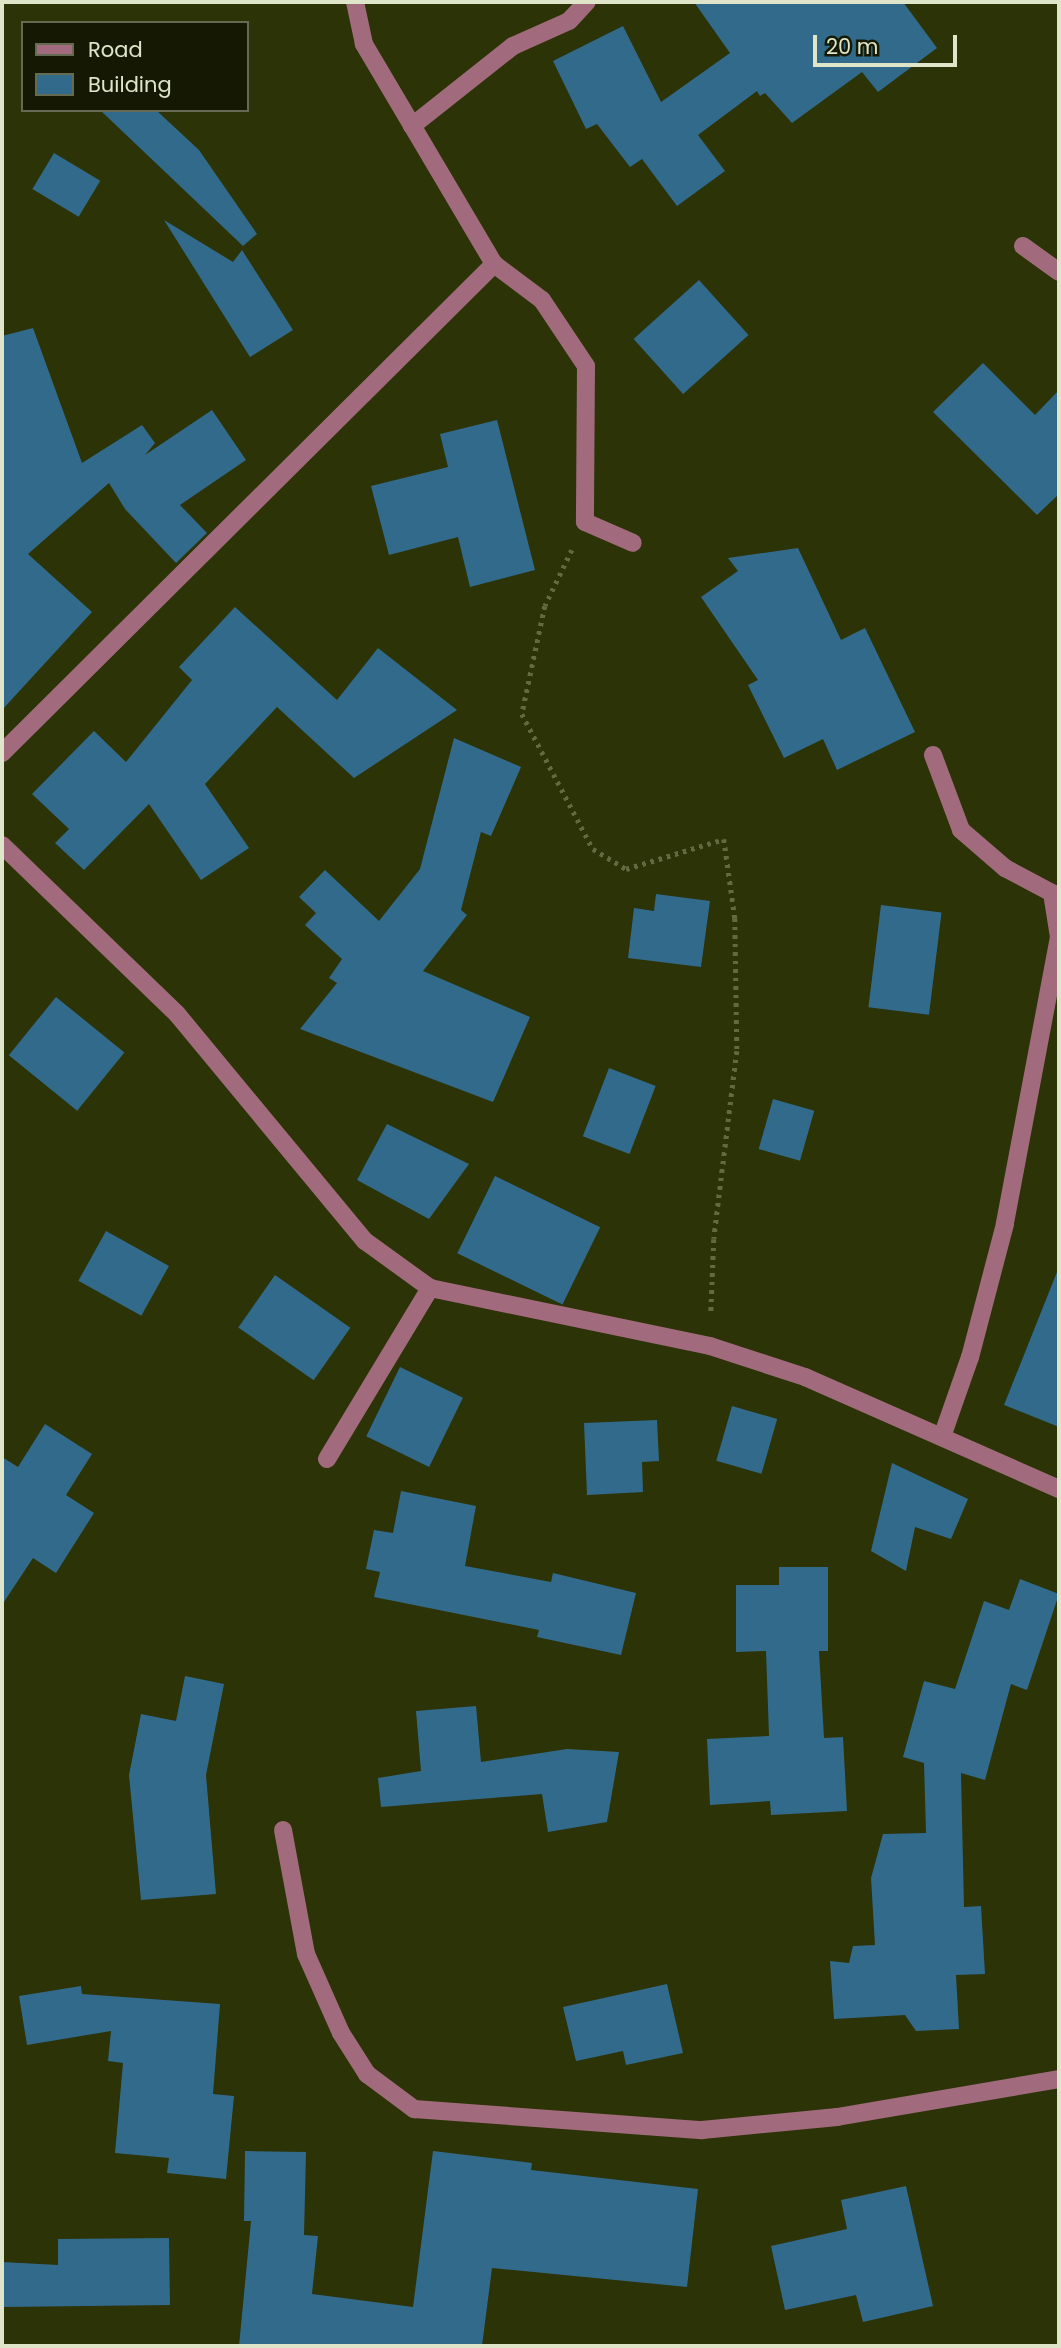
<!DOCTYPE html>
<html>
<head>
<meta charset="utf-8">
<style>
  body { margin:0 }
  #map { position:relative; width:1061px; height:2348px; overflow:hidden; background:#2c3306; font-family:Poppins,sans-serif }
  div>[style] { position:absolute }
  .building>* { inset:0; background:#326a8c; transform-origin:0 0 }
  .path>* { height:4.5px; margin-top:-2.25px; transform-origin:0; background:repeating-linear-gradient(90deg,#636a42 0 3.5px,transparent 0 8.5px) }
  .minor>* { height:18px; margin:-9px; padding:0 9px; transform-origin:9px; border-radius:9px; background:#a16b7d }
  span { translate:-50% -50%; white-space:nowrap; text-align:center; line-height:1.15; -webkit-text-stroke:7px #151903; paint-order:stroke }
  .frame { position:absolute; inset:0; border:4px solid #dee5c8; pointer-events:none }
  .legend { position:absolute; left:21px; top:21px; width:228px; height:91px; box-sizing:border-box; background:#151903; border:2px solid #656b52; margin:0; padding:9px 12px; list-style:none; font-size:21px; color:#dee5c8 }
  .legend li { display:flex; align-items:center; gap:14px; height:35px }
  .legend b { width:35px; border:2px solid #656b52 }
  .scale { position:absolute; left:813px; top:35px; width:144px; height:32px; box-sizing:border-box; border:4px solid #dee5c8; border-top:0; padding-left:9px; font-size:21px; line-height:24px; white-space:nowrap; color:#dee5c8; -webkit-text-stroke:5px #151903; paint-order:stroke }
</style>
</head>
<body>
<div id="map">
  <div class="building">
    <i style="clip-path:polygon(694px 2px,903px 2px,937px 48px,878px 92px,862px 72px,792px 123px,765px 93px,760px 96px,757px 91px,698px 135px,725px 171px,677px 206px,642px 159px,630px 167px,597px 124px,586px 129px,553px 61px,623px 26px,661px 102px,730px 53px)"></i>
    <i style="clip-path:polygon(100px 110px,156px 110px,199px 150px,257px 234px,243px 246px)"></i>
    <i style="left:54px;top:153px;width:54px;height:42px;rotate:31deg"></i>
    <i style="clip-path:polygon(164px 220px,233px 262px,242px 250px,293px 330px,250px 357px)"></i>
    <i style="left:699px;top:280px;width:74px;height:88px;rotate:48deg"></i>
    <i style="clip-path:polygon(33px 328px,82px 463px,142px 425px,155px 443px,145px 455px,212px 410px,246px 460px,180px 505px,207px 533px,176px 563px,125px 509px,109px 483px,28px 554px,92px 612px,2px 710px,2px 336px)"></i>
    <i style="clip-path:polygon(983px 363px,1035px 415px,1059px 390px,1059px 494px,1037px 515px,933px 412px)"></i>
    <i style="clip-path:polygon(497px 420px,535px 570px,470px 587px,458px 537px,389px 555px,371px 486px,448px 467px,440px 434px)"></i>
    <i style="clip-path:polygon(798px 548px,841px 640px,865px 628px,915px 732px,837px 770px,823px 739px,784px 758px,748px 685px,758px 680px,701px 597px,738px 571px,728px 558px)"></i>
    <i style="clip-path:polygon(235px 607px,337px 700px,378px 648px,457px 710px,354px 778px,277px 707px,205px 784px,249px 848px,201px 880px,149px 804px,84px 870px,55px 843px,69px 829px,32px 794px,94px 731px,126px 762px,192px 680px,179px 667px)"></i>
    <i style="clip-path:polygon(454px 738px,521px 767px,491px 836px,481px 832px,461px 910px,467px 915px,423px 971px,530px 1017px,493px 1102px,300px 1029px,337px 983px,329px 978px,342px 959px,305px 925px,316px 913px,299px 897px,325px 870px,379px 921px,420px 869px)"></i>
    <i style="clip-path:polygon(656px 894px,710px 901px,701px 967px,628px 958px,634px 908px,654px 911px)"></i>
    <i style="left:881px;top:905px;width:61px;height:103px;rotate:7deg"></i>
    <i style="left:56px;top:997px;width:88px;height:75px;rotate:39deg"></i>
    <i style="left:609px;top:1068px;width:50px;height:73px;rotate:21deg"></i>
    <i style="left:773px;top:1099px;width:43px;height:52px;rotate:16deg"></i>
    <i style="clip-path:polygon(387px 1124px,469px 1164px,429px 1219px,357px 1180px)"></i>
    <i style="left:495px;top:1176px;width:117px;height:86px;rotate:26deg"></i>
    <i style="left:106px;top:1231px;width:72px;height:57px;rotate:29deg"></i>
    <i style="clip-path:polygon(1057px 1272px,1059px 1272px,1059px 1427px,1004px 1405px)"></i>
    <i style="left:275px;top:1275px;width:92px;height:64px;rotate:35deg"></i>
    <i style="left:400px;top:1367px;width:70px;height:77px;rotate:26deg"></i>
    <i style="left:732px;top:1406px;width:47px;height:57px;rotate:16deg"></i>
    <i style="clip-path:polygon(657px 1420px,659px 1461px,642px 1462px,643px 1492px,587px 1495px,584px 1423px)"></i>
    <i style="clip-path:polygon(45px 1424px,92px 1454px,66px 1495px,94px 1513px,56px 1573px,33px 1558px,2px 1605px,2px 1457px,18px 1467px)"></i>
    <i style="clip-path:polygon(892px 1463px,968px 1499px,951px 1539px,915px 1527px,906px 1571px,871px 1551px)"></i>
    <i style="clip-path:polygon(401px 1491px,476px 1506px,465px 1566px,551px 1582px,553px 1573px,636px 1593px,621px 1655px,537px 1637px,539px 1630px,374px 1597px,380px 1572px,366px 1569px,374px 1530px,393px 1533px)"></i>
    <i style="clip-path:polygon(779px 1567px,828px 1567px,828px 1651px,819px 1651px,824px 1738px,843px 1737px,847px 1811px,771px 1815px,770px 1801px,710px 1805px,707px 1739px,769px 1736px,766px 1651px,736px 1652px,736px 1585px,779px 1585px)"></i>
    <i style="clip-path:polygon(1020px 1579px,1059px 1594px,1027px 1690px,1011px 1684px,985px 1780px,961px 1773px,964px 1907px,981px 1906px,985px 1974px,956px 1975px,959px 2029px,916px 2031px,905px 2015px,834px 2019px,830px 1961px,849px 1963px,853px 1946px,875px 1945px,871px 1878px,883px 1834px,926px 1833px,924px 1763px,903px 1757px,924px 1681px,955px 1689px,984px 1601px,1009px 1610px)"></i>
    <i style="clip-path:polygon(185px 1676px,224px 1684px,206px 1775px,216px 1894px,141px 1900px,129px 1775px,141px 1714px,176px 1721px)"></i>
    <i style="clip-path:polygon(476px 1706px,481px 1762px,567px 1749px,619px 1752px,607px 1822px,548px 1832px,542px 1794px,381px 1807px,378px 1778px,421px 1771px,416px 1711px)"></i>
    <i style="clip-path:polygon(667px 1984px,683px 2053px,626px 2065px,623px 2051px,576px 2061px,563px 2007px)"></i>
    <i style="clip-path:polygon(81px 1986px,82px 1994px,220px 2004px,213px 2094px,234px 2096px,226px 2179px,167px 2173px,169px 2158px,115px 2153px,123px 2063px,108px 2061px,111px 2031px,27px 2045px,19px 1996px)"></i>
    <i style="clip-path:polygon(245px 2151px,306px 2152px,304px 2235px,318px 2236px,312px 2294px,413px 2307px,433px 2151px,532px 2163px,531px 2170px,698px 2189px,687px 2287px,492px 2268px,482px 2346px,239px 2346px,251px 2221px,244px 2221px)"></i>
    <i style="clip-path:polygon(906px 2186px,933px 2306px,863px 2322px,856px 2295px,785px 2310px,771px 2246px,847px 2229px,841px 2200px)"></i>
    <i style="clip-path:polygon(169px 2238px,170px 2305px,2px 2307px,2px 2262px,58px 2265px,58px 2239px)"></i>
  </div>
  <div class="path">
    <i style="left:572px;top:550px;width:62px;rotate:115.7deg"></i>
    <i style="left:545px;top:606px;width:110px;rotate:102deg"></i>
    <i style="left:522px;top:714px;width:153px;rotate:62.3deg"></i>
    <i style="left:593px;top:849px;width:39px;rotate:31deg"></i>
    <i style="left:626px;top:869px;width:102px;rotate:-17deg"></i>
    <i style="left:724px;top:839px;width:80px;rotate:82.1deg"></i>
    <i style="left:735px;top:918px;width:133px;rotate:89.1deg"></i>
    <i style="left:737px;top:1051px;width:189px;rotate:97deg"></i>
    <i style="left:714px;top:1239px;width:74px;rotate:92.3deg"></i>
  </div>
  <div class="minor">
    <i style="left:412px;top:126px;width:129px;rotate:-38.4deg"></i>
    <i style="left:513px;top:46px;width:61px;rotate:-24.1deg"></i>
    <i style="left:569px;top:21px;width:26px;rotate:-47deg"></i>
    <i style="left:1023px;top:246px;width:44px;rotate:35.8deg"></i>
    <i style="left:494px;top:264px;width:60px;rotate:36.9deg"></i>
    <i style="left:542px;top:300px;width:79px;rotate:56.3deg"></i>
    <i style="left:586px;top:366px;width:156px;rotate:90.4deg"></i>
    <i style="left:585px;top:522px;width:52px;rotate:23.6deg"></i>
    <i style="left:2px;top:753px;width:694px;rotate:-44.82deg"></i>
    <i style="left:494px;top:264px;width:256px;rotate:-120.6deg"></i>
    <i style="left:364px;top:44px;width:43px;rotate:-102.1deg"></i>
    <i style="left:933px;top:755px;width:80px;rotate:69.5deg"></i>
    <i style="left:961px;top:830px;width:58px;rotate:40.8deg"></i>
    <i style="left:1005px;top:868px;width:53px;rotate:28deg"></i>
    <i style="left:1052px;top:893px;width:45px;rotate:81deg"></i>
    <i style="left:1059px;top:937px;width:292px;rotate:100.7deg"></i>
    <i style="left:1005px;top:1224px;width:138px;rotate:104.7deg"></i>
    <i style="left:970px;top:1357px;width:82px;rotate:109.3deg"></i>
    <i style="left:2px;top:845px;width:243px;rotate:44deg"></i>
    <i style="left:177px;top:1014px;width:295px;rotate:50.4deg"></i>
    <i style="left:365px;top:1241px;width:80px;rotate:35.9deg"></i>
    <i style="left:430px;top:1288px;width:286px;rotate:11.7deg"></i>
    <i style="left:710px;top:1346px;width:100px;rotate:18.1deg"></i>
    <i style="left:805px;top:1377px;width:278px;rotate:23.8deg"></i>
    <i style="left:327px;top:1459px;width:200px;rotate:-58.9deg"></i>
    <i style="left:283px;top:1830px;width:126px;rotate:79.5deg"></i>
    <i style="left:306px;top:1954px;width:86px;rotate:66.1deg"></i>
    <i style="left:341px;top:2033px;width:49px;rotate:57.6deg"></i>
    <i style="left:367px;top:2074px;width:59px;rotate:36.7deg"></i>
    <i style="left:414px;top:2109px;width:289px;rotate:4.2deg"></i>
    <i style="left:702px;top:2130px;width:136px;rotate:-5.5deg"></i>
    <i style="left:837px;top:2117px;width:225px;rotate:-9.7deg"></i>
  </div>
  <div class="frame"></div>
  <ul class="legend">
  <li><b style="height:9px;background:#a16b7d"></b>Road</li>
  <li><b style="height:19px;background:#326a8c"></b>Building</li>
  </ul>
  <div class="scale">20 m</div>
</div>
</body>
</html>
